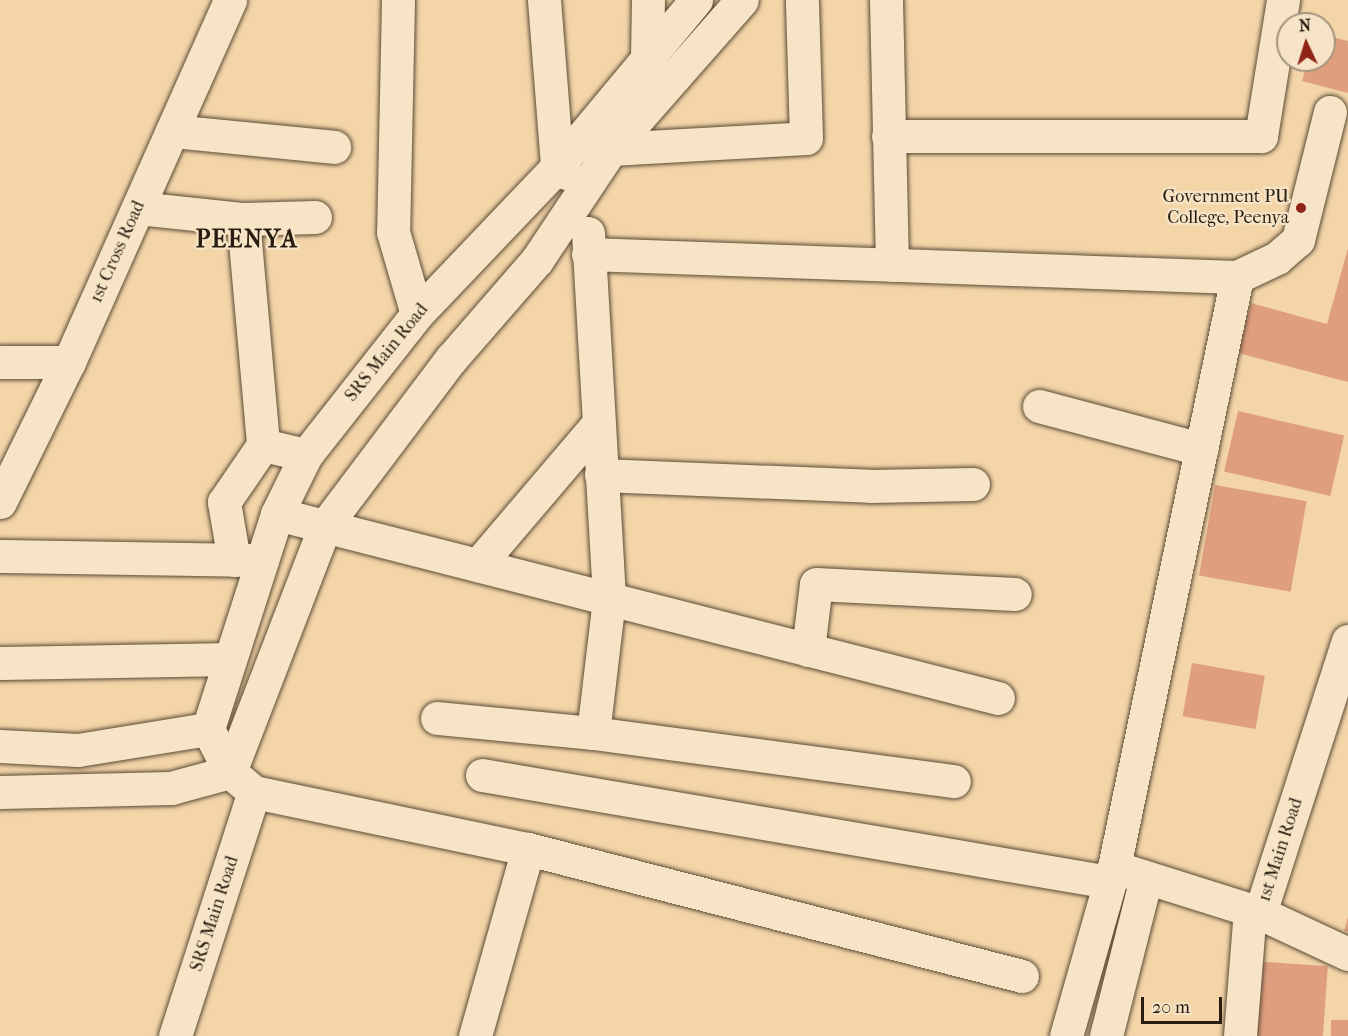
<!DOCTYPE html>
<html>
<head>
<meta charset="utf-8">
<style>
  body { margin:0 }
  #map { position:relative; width:1348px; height:1036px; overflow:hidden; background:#f3d5a8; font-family:"IM FELL French Canon",serif }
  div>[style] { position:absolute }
  .building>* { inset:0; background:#df9e7e; transform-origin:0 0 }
  .roads { filter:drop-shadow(0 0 2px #5b4b36) drop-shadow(0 0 2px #5b4b36) }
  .minor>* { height:33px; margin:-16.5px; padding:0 16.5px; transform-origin:16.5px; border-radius:16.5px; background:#f7e4c6 }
  .dots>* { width:16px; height:16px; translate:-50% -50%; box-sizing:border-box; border:3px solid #f7e4c6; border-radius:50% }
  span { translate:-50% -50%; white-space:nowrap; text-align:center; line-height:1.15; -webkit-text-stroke:4.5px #f7e4c6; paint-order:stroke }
  .poi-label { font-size:18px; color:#281d10 }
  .right { translate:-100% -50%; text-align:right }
  .street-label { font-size:18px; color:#281d10 }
  .district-label { font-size:24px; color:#281d10; font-weight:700; letter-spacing:1.5px }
  .north { position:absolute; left:1276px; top:12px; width:60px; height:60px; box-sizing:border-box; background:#f7e4c6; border:2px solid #a4947d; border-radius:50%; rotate:356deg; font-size:16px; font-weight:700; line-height:24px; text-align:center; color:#281d10 }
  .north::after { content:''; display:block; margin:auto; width:21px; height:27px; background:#8f2418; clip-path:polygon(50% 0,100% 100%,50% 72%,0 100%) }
  .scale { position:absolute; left:1141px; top:997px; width:81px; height:27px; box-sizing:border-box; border:3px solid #281d10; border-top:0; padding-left:8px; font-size:18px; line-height:21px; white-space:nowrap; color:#281d10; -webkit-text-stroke:4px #f7e4c6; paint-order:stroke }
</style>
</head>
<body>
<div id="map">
  <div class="building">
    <i style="clip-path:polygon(1324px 35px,1348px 41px,1348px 93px,1302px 81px,1308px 60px,1324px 60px)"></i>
    <i style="clip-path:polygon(1348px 248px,1348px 382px,1238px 353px,1251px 303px,1327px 324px)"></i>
    <i style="left:1238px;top:411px;width:109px;height:62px;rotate:13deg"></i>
    <i style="left:1215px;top:485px;width:93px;height:92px;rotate:10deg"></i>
    <i style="left:1192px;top:663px;width:74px;height:54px;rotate:10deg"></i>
    <i style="clip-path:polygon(1348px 917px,1348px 932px,1344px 931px)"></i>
    <i style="left:1251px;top:961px;width:77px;height:75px;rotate:4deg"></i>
    <i style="left:1331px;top:1020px;width:17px;height:16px"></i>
  </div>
  <div class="roads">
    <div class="minor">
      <i style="left:398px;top:0;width:232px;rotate:91.2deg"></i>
      <i style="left:393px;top:232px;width:85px;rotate:73.7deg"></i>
      <i style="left:544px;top:0;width:168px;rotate:85.5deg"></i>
      <i style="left:557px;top:167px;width:11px;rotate:34deg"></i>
      <i style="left:648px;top:0;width:59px;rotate:91deg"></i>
      <i style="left:647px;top:59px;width:8px;rotate:60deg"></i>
      <i style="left:696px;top:0;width:217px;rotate:129.8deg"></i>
      <i style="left:557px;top:167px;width:203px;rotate:133.6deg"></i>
      <i style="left:417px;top:314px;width:179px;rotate:128.2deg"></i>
      <i style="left:306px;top:455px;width:66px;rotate:116.2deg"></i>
      <i style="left:277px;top:514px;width:226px;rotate:107.8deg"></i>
      <i style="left:208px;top:729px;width:48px;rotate:62.9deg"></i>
      <i style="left:230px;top:772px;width:31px;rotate:40deg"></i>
      <i style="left:254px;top:792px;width:280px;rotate:11.8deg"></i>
      <i style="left:528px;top:849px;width:510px;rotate:14.42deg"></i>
      <i style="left:886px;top:0;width:265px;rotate:88.7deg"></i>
      <i style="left:172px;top:131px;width:163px;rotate:5.6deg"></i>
      <i style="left:888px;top:136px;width:373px"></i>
      <i style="left:1261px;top:136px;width:138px;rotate:-80.8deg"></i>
      <i style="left:611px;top:149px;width:195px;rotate:-3.2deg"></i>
      <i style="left:806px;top:138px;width:138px;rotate:-91.7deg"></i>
      <i style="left:138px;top:208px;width:106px;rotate:6deg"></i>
      <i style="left:243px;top:219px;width:227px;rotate:84.9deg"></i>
      <i style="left:263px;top:445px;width:44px;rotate:13.1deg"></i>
      <i style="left:243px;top:219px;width:72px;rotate:-1.6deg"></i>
      <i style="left:588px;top:233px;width:367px;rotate:86.7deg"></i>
      <i style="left:609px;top:599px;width:135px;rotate:96.8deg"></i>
      <i style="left:588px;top:254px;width:649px;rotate:2.03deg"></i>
      <i style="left:1237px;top:277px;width:44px;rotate:-25.4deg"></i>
      <i style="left:1277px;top:258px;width:28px;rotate:-41deg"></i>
      <i style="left:1298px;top:240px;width:132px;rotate:-76deg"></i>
      <i style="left:0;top:362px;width:69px"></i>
      <i style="left:1039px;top:406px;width:168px;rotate:14.9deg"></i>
      <i style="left:601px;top:475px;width:269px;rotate:2.3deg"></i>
      <i style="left:870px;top:486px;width:103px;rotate:-1.1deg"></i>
      <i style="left:0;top:502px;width:156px;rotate:-63.8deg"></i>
      <i style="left:69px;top:362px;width:396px;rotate:-66deg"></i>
      <i style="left:277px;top:514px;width:744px;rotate:14.32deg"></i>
      <i style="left:0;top:556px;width:262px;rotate:0.9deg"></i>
      <i style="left:234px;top:560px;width:59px;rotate:-99.8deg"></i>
      <i style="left:224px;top:502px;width:69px;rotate:-55.6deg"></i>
      <i style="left:478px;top:565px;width:185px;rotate:-49.6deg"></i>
      <i style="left:808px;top:650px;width:66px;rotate:-83.1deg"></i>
      <i style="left:816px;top:584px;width:199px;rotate:2.9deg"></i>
      <i style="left:0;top:663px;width:230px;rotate:-1deg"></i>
      <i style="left:437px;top:718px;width:157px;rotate:5.5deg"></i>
      <i style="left:593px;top:733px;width:364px;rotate:7.6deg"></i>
      <i style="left:0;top:746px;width:78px;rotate:2.9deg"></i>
      <i style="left:78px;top:750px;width:132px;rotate:-9.2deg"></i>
      <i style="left:482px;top:775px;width:636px;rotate:9.68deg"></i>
      <i style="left:0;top:792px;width:171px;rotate:-1.3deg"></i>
      <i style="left:171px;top:788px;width:61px;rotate:-15.2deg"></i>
      <i style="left:230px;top:772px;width:264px;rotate:-68.9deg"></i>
      <i style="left:325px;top:526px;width:209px;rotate:-53deg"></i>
      <i style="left:451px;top:359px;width:131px;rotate:-49deg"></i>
      <i style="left:537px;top:260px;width:133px;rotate:-56.3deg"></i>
      <i style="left:611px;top:149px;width:198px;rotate:-48.7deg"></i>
      <i style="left:1114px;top:867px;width:153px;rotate:17.5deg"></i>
      <i style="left:1260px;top:913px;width:97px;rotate:25deg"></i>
      <i style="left:1260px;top:913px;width:286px;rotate:-72.1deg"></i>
      <i style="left:175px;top:1036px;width:256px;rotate:-72.1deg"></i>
      <i style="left:475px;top:1036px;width:194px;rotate:-74.2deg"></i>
      <i style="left:1066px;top:1036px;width:176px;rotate:-74.1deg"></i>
      <i style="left:1114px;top:867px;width:603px;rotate:-78.22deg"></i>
      <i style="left:1106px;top:1036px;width:163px;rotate:-75.8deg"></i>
      <i style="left:1240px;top:1036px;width:126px;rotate:-85.5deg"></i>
    </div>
  </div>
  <div class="dots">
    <i style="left:1301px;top:208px;background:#8f2418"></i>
  </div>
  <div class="poi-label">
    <span class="right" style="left:1289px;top:208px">Government PU<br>College, Peenya</span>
  </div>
  <div class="street-label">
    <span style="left:118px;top:252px;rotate:-66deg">1st Cross Road</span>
    <span style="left:387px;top:353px;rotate:-51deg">SRS Main Road</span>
    <span style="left:1281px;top:850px;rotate:-72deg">1st Main Road</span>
    <span style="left:215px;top:914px;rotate:-72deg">SRS Main Road</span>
  </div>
  <div class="district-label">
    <span style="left:247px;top:240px">PEENYA</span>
  </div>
  <div class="north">N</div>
  <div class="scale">20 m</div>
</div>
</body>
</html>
